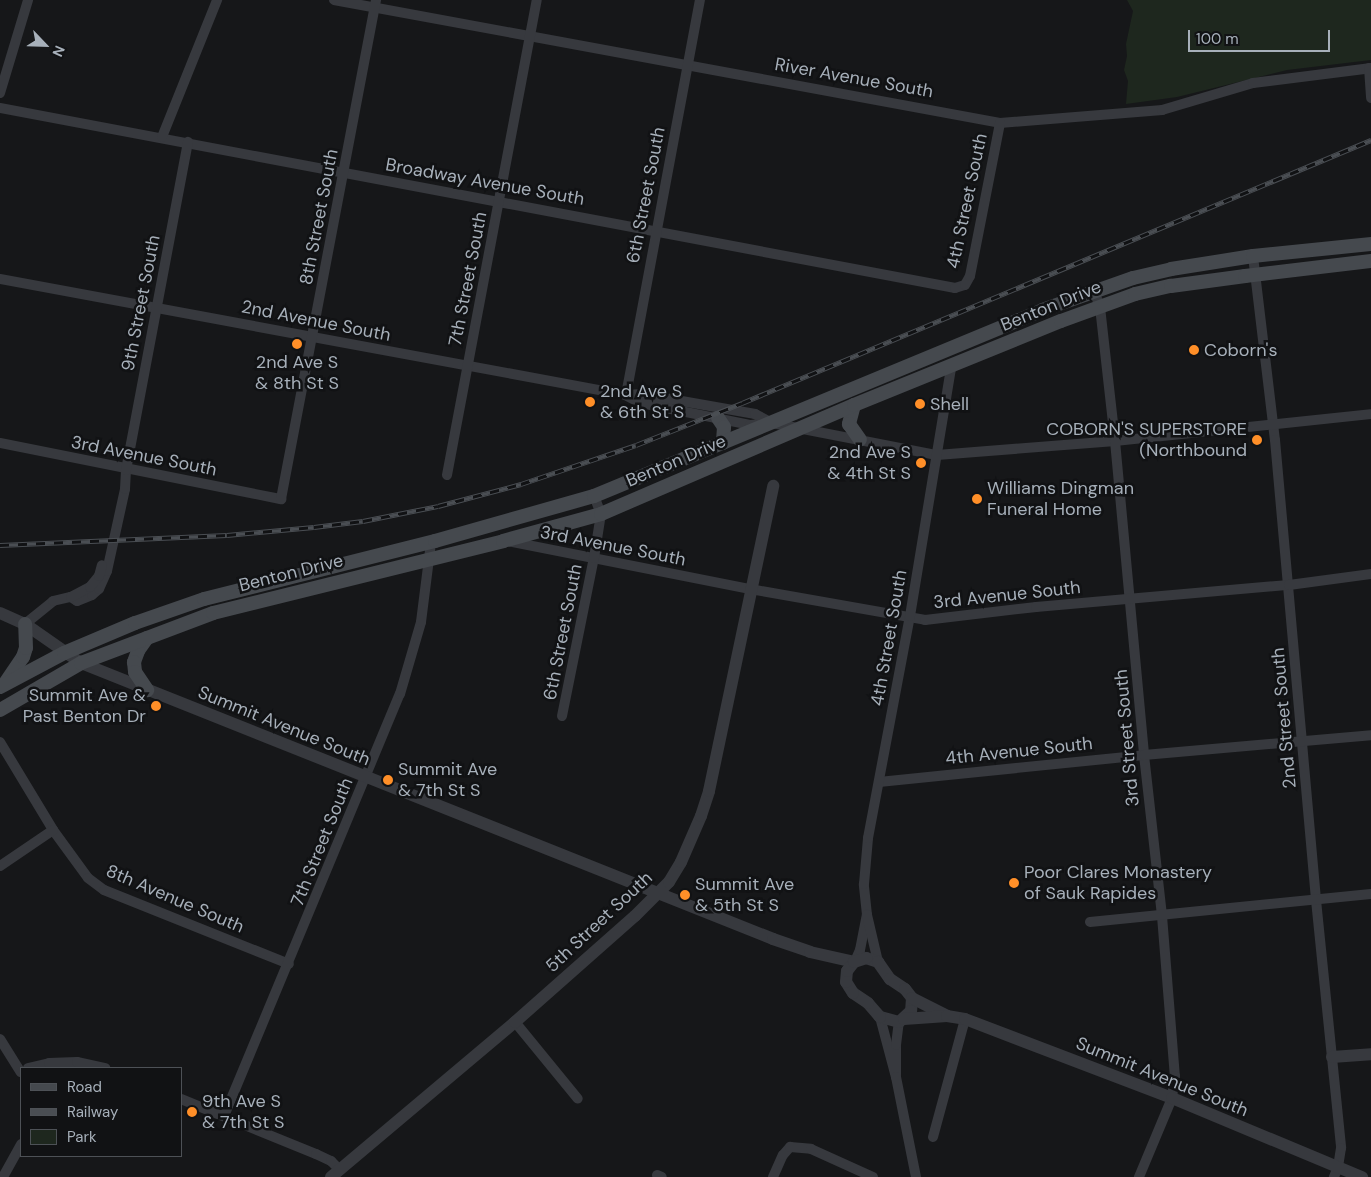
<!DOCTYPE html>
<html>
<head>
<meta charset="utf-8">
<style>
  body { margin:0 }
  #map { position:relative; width:1371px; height:1177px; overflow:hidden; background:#161719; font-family:"DM Sans",sans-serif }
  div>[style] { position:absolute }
  .green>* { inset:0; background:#1e271e }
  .minor>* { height:10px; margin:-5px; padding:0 5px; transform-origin:5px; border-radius:5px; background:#37393e }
  .tertiary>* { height:12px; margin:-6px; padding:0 6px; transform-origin:6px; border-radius:6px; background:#37393e }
  .secondary>* { height:14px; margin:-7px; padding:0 7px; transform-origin:7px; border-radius:7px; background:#45494e }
  .rail>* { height:5px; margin-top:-2.5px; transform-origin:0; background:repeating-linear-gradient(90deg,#111214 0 9px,#4a4e53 0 18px); box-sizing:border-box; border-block:1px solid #4a4e53 }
  .dots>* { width:14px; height:14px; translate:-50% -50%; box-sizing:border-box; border:2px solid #111214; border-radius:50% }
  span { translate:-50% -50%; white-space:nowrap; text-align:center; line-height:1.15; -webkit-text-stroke:5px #111214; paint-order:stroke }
  .street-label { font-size:18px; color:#a7b0ba }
  .poi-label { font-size:18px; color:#a7b0ba }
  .left { translate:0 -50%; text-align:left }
  .right { translate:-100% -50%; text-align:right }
  .legend { position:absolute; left:20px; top:1067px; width:162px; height:90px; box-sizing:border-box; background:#111214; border:1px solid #4d5156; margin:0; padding:6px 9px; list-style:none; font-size:15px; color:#a7b0ba }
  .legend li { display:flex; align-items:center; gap:10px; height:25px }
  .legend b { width:25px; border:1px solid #4d5156 }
  .north { position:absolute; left:20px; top:20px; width:50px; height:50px; -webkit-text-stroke:4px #111214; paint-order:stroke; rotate:114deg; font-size:14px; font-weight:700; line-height:20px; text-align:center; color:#a7b0ba }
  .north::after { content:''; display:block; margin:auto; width:18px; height:22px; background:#a7b0ba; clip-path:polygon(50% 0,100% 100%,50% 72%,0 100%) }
  .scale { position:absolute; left:1188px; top:30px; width:142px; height:22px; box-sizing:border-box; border:2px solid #a7b0ba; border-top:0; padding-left:6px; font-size:15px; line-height:18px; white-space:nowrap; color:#a7b0ba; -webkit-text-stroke:4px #111214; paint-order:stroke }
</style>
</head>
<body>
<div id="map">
  <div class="green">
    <i style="clip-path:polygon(1127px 0,1371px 0,1371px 60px,1287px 70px,1177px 97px,1126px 104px,1128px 81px,1124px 70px,1127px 56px,1126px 44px,1133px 11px)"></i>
  </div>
  <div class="minor">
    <i style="left:334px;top:0;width:677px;rotate:10.46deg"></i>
    <i style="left:1000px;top:123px;width:163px;rotate:-4.6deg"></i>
    <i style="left:1162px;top:110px;width:95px;rotate:-16.5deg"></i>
    <i style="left:1253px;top:83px;width:119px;rotate:-7.2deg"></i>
    <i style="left:1369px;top:68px;width:30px;rotate:86deg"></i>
    <i style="left:0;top:93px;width:97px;rotate:-73.2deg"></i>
    <i style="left:0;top:108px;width:972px;rotate:10.67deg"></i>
    <i style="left:955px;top:288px;width:10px;rotate:-17deg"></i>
    <i style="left:965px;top:285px;width:10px;rotate:-61deg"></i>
    <i style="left:970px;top:276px;width:156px;rotate:-78.9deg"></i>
    <i style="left:162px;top:137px;width:148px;rotate:-68.1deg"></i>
    <i style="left:1253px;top:256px;width:185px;rotate:83.2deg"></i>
    <i style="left:1275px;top:440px;width:462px;rotate:84.9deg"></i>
    <i style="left:1316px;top:900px;width:249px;rotate:84.2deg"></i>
    <i style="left:1341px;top:1148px;width:19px;rotate:99deg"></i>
    <i style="left:1338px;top:1167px;width:11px;rotate:112deg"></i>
    <i style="left:0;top:279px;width:637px;rotate:10.5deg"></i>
    <i style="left:626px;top:395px;width:16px;rotate:-4deg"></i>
    <i style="left:642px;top:394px;width:115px;rotate:10deg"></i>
    <i style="left:755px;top:414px;width:19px;rotate:28deg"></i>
    <i style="left:772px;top:423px;width:168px;rotate:11deg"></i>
    <i style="left:937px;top:455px;width:179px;rotate:-4.5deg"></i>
    <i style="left:1115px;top:441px;width:257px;rotate:-6deg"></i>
    <i style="left:1094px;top:291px;width:17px;rotate:69deg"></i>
    <i style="left:1100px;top:307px;width:135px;rotate:83.6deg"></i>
    <i style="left:1115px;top:441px;width:315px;rotate:84.7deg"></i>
    <i style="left:1144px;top:755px;width:162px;rotate:83.6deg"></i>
    <i style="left:1162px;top:916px;width:161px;rotate:85.4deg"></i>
    <i style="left:1175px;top:1076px;width:22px;rotate:98deg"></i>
    <i style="left:1172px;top:1098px;width:86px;rotate:112.7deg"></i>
    <i style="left:626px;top:395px;width:402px;rotate:-79.4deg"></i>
    <i style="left:627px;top:396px;width:16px;rotate:27deg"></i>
    <i style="left:641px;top:403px;width:111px;rotate:11.4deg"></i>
    <i style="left:750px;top:425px;width:11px;rotate:-5deg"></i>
    <i style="left:0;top:443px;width:287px;rotate:11.3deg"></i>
    <i style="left:281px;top:499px;width:508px;rotate:-79.22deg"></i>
    <i style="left:447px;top:475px;width:483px;rotate:-79.3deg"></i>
    <i style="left:507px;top:541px;width:248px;rotate:11.2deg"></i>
    <i style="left:750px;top:589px;width:178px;rotate:10deg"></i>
    <i style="left:925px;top:620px;width:112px;rotate:-6.7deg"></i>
    <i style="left:1036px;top:607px;width:254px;rotate:-5deg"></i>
    <i style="left:1289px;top:585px;width:83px;rotate:-7.6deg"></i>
    <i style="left:71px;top:597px;width:7px;rotate:34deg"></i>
    <i style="left:77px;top:601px;width:16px;rotate:-22deg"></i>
    <i style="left:92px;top:595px;width:9px;rotate:-41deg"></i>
    <i style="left:99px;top:589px;width:20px;rotate:-66deg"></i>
    <i style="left:107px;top:571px;width:84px;rotate:-77.6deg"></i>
    <i style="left:125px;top:489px;width:19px;rotate:-87deg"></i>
    <i style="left:126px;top:470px;width:334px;rotate:-79.3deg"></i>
    <i style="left:25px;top:624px;width:36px;rotate:-39deg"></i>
    <i style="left:53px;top:601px;width:18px;rotate:-13deg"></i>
    <i style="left:71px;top:597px;width:21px;rotate:-28deg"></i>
    <i style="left:90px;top:587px;width:14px;rotate:-51deg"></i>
    <i style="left:99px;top:576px;width:11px;rotate:-75deg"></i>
    <i style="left:562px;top:716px;width:161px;rotate:-78.6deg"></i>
    <i style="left:594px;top:558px;width:45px;rotate:-81deg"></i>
    <i style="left:601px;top:514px;width:19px;rotate:-111deg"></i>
    <i style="left:0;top:742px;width:103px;rotate:58.9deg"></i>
    <i style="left:53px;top:830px;width:59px;rotate:53.9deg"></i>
    <i style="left:88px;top:878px;width:20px;rotate:37deg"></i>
    <i style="left:104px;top:890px;width:199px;rotate:21.8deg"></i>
    <i style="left:879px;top:782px;width:266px;rotate:-5.8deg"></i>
    <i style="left:1144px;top:755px;width:228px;rotate:-5deg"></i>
    <i style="left:0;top:866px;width:64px;rotate:-34.2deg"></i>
    <i style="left:867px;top:915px;width:31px;rotate:-96deg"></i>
    <i style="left:864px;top:884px;width:46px;rotate:-85deg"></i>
    <i style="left:868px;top:838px;width:226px;rotate:-79.3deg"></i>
    <i style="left:910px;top:616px;width:252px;rotate:-80.6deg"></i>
    <i style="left:1090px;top:922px;width:282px;rotate:-5.7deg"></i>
    <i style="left:856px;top:959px;width:10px;rotate:-66deg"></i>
    <i style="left:860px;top:950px;width:36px;rotate:-79deg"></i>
    <i style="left:867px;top:915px;width:48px;rotate:76.8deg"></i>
    <i style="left:880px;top:1017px;width:62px;rotate:75.1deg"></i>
    <i style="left:896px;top:1077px;width:32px;rotate:-90deg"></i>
    <i style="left:896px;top:1045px;width:23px;rotate:-83deg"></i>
    <i style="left:515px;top:1022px;width:99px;rotate:50.7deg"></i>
    <i style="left:0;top:1039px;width:39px;rotate:58deg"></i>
    <i style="left:28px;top:1068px;width:22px;rotate:-13deg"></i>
    <i style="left:49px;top:1063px;width:28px;rotate:-2deg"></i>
    <i style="left:77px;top:1062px;width:29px;rotate:12deg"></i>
    <i style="left:896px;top:1077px;width:102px;rotate:78.7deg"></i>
    <i style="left:181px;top:1099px;width:146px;rotate:22.2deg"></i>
    <i style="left:316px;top:1154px;width:17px;rotate:25deg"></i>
    <i style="left:331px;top:1161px;width:13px;rotate:45deg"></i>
    <i style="left:224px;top:1116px;width:457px;rotate:-67.4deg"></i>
    <i style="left:400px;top:694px;width:75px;rotate:-73.7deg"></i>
    <i style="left:421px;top:622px;width:80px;rotate:-82.8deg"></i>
    <i style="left:933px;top:1137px;width:122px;rotate:-74.8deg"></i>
    <i style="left:657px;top:1175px;width:5px;rotate:22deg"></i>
    <i style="left:3px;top:1177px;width:38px;rotate:-61deg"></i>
    <i style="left:773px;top:1177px;width:24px;rotate:-66deg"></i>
    <i style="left:783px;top:1155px;width:11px;rotate:-49deg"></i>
    <i style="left:790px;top:1147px;width:21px;rotate:5deg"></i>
    <i style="left:811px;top:1149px;width:68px;rotate:24.3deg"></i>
  </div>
  <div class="tertiary">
    <i style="left:0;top:613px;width:27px;rotate:24deg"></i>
    <i style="left:25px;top:624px;width:68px;rotate:34.9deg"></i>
    <i style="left:81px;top:663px;width:745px;rotate:21.74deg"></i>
    <i style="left:773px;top:939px;width:39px;rotate:19deg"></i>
    <i style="left:810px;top:952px;width:45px;rotate:12.8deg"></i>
    <i style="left:866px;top:958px;width:13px;rotate:18deg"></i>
    <i style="left:878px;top:962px;width:21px;rotate:55deg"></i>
    <i style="left:890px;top:979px;width:18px;rotate:34deg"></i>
    <i style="left:905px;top:989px;width:11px;rotate:52deg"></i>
    <i style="left:912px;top:998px;width:13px;rotate:94deg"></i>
    <i style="left:911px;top:1011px;width:16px;rotate:137deg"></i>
    <i style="left:899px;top:1022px;width:20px;rotate:-165deg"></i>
    <i style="left:880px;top:1017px;width:18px;rotate:-131deg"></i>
    <i style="left:868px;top:1003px;width:18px;rotate:-146deg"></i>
    <i style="left:853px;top:993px;width:13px;rotate:-122deg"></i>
    <i style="left:846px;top:982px;width:11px;rotate:-85deg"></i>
    <i style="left:847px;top:971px;width:11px;rotate:-52deg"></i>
    <i style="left:854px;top:962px;width:13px;rotate:-18deg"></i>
    <i style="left:912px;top:998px;width:39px;rotate:27deg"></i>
    <i style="left:904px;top:1019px;width:43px;rotate:-4deg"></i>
    <i style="left:947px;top:1016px;width:18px;rotate:9deg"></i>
    <i style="left:965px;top:1019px;width:222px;rotate:20.9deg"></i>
    <i style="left:1172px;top:1098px;width:206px;rotate:22.6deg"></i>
    <i style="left:1332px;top:1057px;width:39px;rotate:-4deg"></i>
    <i style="left:331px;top:1177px;width:241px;rotate:-40.1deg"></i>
    <i style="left:515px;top:1022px;width:160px;rotate:-41.5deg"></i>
    <i style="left:635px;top:916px;width:48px;rotate:-45deg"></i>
    <i style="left:669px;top:882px;width:23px;rotate:-59deg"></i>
    <i style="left:681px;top:862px;width:50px;rotate:-66.5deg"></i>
    <i style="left:701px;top:816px;width:26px;rotate:-72deg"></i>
    <i style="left:709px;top:791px;width:312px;rotate:-78.1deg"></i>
  </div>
  <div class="secondary">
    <i style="left:854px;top:405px;width:20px;rotate:105deg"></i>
    <i style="left:849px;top:424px;width:19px;rotate:55deg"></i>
    <i style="left:718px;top:418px;width:11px;rotate:56deg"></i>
    <i style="left:724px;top:427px;width:16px;rotate:94deg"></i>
    <i style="left:147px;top:638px;width:16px;rotate:125deg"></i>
    <i style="left:138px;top:651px;width:12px;rotate:110deg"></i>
    <i style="left:134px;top:662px;width:10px;rotate:84deg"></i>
    <i style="left:135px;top:672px;width:22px;rotate:56deg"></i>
    <i style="left:6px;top:682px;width:30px;rotate:-56deg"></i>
    <i style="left:23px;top:657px;width:9px;rotate:-72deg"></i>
    <i style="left:26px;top:648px;width:24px;rotate:-92deg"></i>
    <i style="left:0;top:687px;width:72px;rotate:-28deg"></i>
    <i style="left:64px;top:653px;width:77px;rotate:-22.9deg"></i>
    <i style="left:135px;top:623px;width:73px;rotate:-19.2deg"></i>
    <i style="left:204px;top:599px;width:238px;rotate:-14.1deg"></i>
    <i style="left:435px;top:541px;width:165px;rotate:-15.8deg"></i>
    <i style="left:594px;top:496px;width:485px;rotate:-22.5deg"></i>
    <i style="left:1042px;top:310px;width:96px;rotate:-19.4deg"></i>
    <i style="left:1133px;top:278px;width:39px;rotate:-13deg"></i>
    <i style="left:1171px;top:269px;width:83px;rotate:-9deg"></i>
    <i style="left:1253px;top:256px;width:119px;rotate:-5.8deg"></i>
    <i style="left:0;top:710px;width:94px;rotate:-30.1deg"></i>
    <i style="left:81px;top:663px;width:141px;rotate:-20.7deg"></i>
    <i style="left:213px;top:613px;width:299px;rotate:-13.9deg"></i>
    <i style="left:503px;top:541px;width:102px;rotate:-15.4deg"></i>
    <i style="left:601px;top:514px;width:275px;rotate:-23.3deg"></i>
    <i style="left:854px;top:405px;width:223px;rotate:-22.1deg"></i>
    <i style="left:1061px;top:321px;width:79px;rotate:-20deg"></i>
    <i style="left:1135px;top:294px;width:37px;rotate:-13deg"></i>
    <i style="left:1171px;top:286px;width:75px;rotate:-7.7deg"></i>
    <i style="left:1245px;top:276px;width:127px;rotate:-6.8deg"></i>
  </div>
  <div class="rail">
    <i style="left:0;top:545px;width:227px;rotate:-2.5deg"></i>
    <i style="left:227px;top:535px;width:87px;rotate:-5.3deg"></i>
    <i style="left:314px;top:527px;width:49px;rotate:-7deg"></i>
    <i style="left:363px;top:521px;width:76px;rotate:-11.3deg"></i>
    <i style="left:438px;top:506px;width:86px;rotate:-14.8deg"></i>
    <i style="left:521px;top:484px;width:121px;rotate:-18.7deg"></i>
    <i style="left:636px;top:445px;width:114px;rotate:-21.6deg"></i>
    <i style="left:742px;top:403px;width:682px;rotate:-22.69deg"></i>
  </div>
  <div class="dots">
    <i style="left:297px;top:344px;background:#ff8f28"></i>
    <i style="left:1194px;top:350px;background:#ff8f28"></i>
    <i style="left:590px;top:402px;background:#ff8f28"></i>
    <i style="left:920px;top:404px;background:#ff8f28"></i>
    <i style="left:1257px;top:440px;background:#ff8f28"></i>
    <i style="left:921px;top:463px;background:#ff8f28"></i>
    <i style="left:977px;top:499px;background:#ff8f28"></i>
    <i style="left:156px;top:706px;background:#ff8f28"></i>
    <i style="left:388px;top:780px;background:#ff8f28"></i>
    <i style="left:1014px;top:883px;background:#ff8f28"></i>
    <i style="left:685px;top:895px;background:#ff8f28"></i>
    <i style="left:192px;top:1112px;background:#ff8f28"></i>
  </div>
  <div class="street-label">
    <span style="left:854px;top:78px;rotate:10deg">River Avenue South</span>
    <span style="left:485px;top:182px;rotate:10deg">Broadway Avenue South</span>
    <span style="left:646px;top:195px;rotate:-79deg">6th Street South</span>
    <span style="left:967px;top:201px;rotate:-78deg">4th Street South</span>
    <span style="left:319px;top:217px;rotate:-79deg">8th Street South</span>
    <span style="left:468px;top:279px;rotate:-79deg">7th Street South</span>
    <span style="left:141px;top:303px;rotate:-79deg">9th Street South</span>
    <span style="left:1051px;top:306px;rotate:-22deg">Benton Drive</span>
    <span style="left:316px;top:321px;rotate:11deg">2nd Avenue South</span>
    <span style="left:144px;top:456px;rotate:11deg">3rd Avenue South</span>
    <span style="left:676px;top:461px;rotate:-23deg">Benton Drive</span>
    <span style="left:613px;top:546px;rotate:11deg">3rd Avenue South</span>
    <span style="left:291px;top:573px;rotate:-14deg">Benton Drive</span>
    <span style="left:1007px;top:595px;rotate:-6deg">3rd Avenue South</span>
    <span style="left:563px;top:632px;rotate:-79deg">6th Street South</span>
    <span style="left:889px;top:638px;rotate:-80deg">4th Street South</span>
    <span style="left:1284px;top:718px;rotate:-95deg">2nd Street South</span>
    <span style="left:284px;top:726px;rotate:22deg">Summit Avenue South</span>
    <span style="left:1127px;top:738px;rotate:-95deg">3rd Street South</span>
    <span style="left:1019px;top:751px;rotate:-6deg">4th Avenue South</span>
    <span style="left:322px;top:842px;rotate:-68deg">7th Street South</span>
    <span style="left:175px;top:899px;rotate:23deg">8th Avenue South</span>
    <span style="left:599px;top:922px;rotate:-43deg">5th Street South</span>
    <span style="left:1162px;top:1077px;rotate:22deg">Summit Avenue South</span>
  </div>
  <div class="poi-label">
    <span class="left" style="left:1204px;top:350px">Coborn's</span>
    <span style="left:297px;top:373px">2nd Ave S<br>&amp; 8th St S</span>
    <span class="left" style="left:600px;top:402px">2nd Ave S<br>&amp; 6th St S</span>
    <span class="left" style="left:930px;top:404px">Shell</span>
    <span class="right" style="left:1247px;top:440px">COBORN'S SUPERSTORE<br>(Northbound</span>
    <span class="right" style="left:911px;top:463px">2nd Ave S<br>&amp; 4th St S</span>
    <span class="left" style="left:987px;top:499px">Williams Dingman<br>Funeral Home</span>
    <span class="right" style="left:146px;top:706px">Summit Ave &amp;<br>Past Benton Dr</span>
    <span class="left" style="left:398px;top:780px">Summit Ave<br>&amp; 7th St S</span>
    <span class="left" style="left:1024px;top:883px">Poor Clares Monastery<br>of Sauk Rapides</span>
    <span class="left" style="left:695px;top:895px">Summit Ave<br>&amp; 5th St S</span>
    <span class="left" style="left:202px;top:1112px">9th Ave S<br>&amp; 7th St S</span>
  </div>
  <ul class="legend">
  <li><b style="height:6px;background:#45494e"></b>Road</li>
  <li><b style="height:6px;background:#4a4e53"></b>Railway</li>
  <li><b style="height:14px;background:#1e271e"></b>Park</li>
  </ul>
  <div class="north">N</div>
  <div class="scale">100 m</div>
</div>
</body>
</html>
